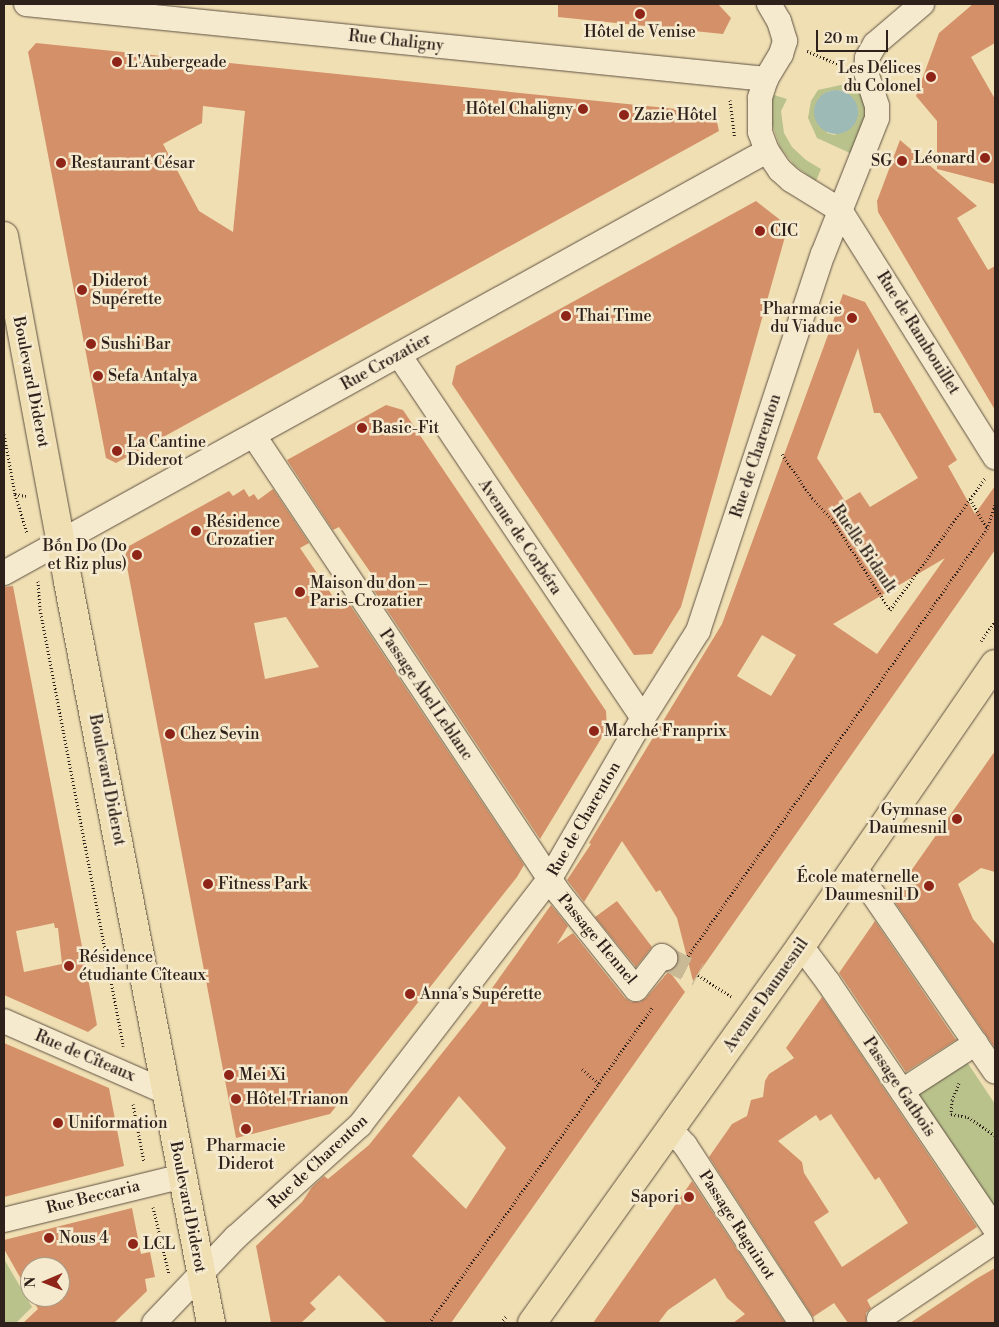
<!DOCTYPE html>
<html>
<head>
<meta charset="utf-8">
<style>
  body { margin:0 }
  #map { position:relative; width:999px; height:1327px; overflow:hidden; background:#f0dfb3; font-family:"Libre Bodoni",serif }
  div>[style] { position:absolute }
  .green>* { inset:0; background:#bac28c }
  .water>* { inset:0; background:#9dbab6 }
  .round { border-radius:50% }
  .building>* { inset:0; background:#d49169 }
  .minor-tunnel>* { height:24px; margin-top:-12px; transform-origin:0; background:repeating-linear-gradient(90deg,#c9b995 0 24px,transparent 0 36px) }
  .path>* { height:3px; margin-top:-1.5px; transform-origin:0; background:repeating-linear-gradient(90deg,#2e211b 0 1px,transparent 0 3.5px) }
  .roads { filter:drop-shadow(0 0 1px #5e5041) drop-shadow(0 0 1px #5e5041) }
  .minor>* { height:24px; margin:-12px; padding:0 12px; transform-origin:12px; border-radius:12px; background:#f5eace }
  .major>* { height:28px; margin:-14px; padding:0 14px; transform-origin:14px; border-radius:14px; background:#f0dfb3 }
  .dots>* { width:14px; height:14px; translate:-50% -50%; box-sizing:border-box; border:2px solid #f5eace; border-radius:50% }
  span { translate:-50% -50%; white-space:nowrap; text-align:center; line-height:1.15; -webkit-text-stroke:5px #f5eace; paint-order:stroke }
  .poi-label { font-size:16px; color:#2e211b }
  .left { translate:0 -50%; text-align:left }
  .right { translate:-100% -50%; text-align:right }
  .street-label { font-size:16px; color:#2e211b }
  .frame { position:absolute; inset:0; border:5px solid #2e211b; pointer-events:none }
  .north { position:absolute; left:20px; top:1257px; width:50px; height:50px; box-sizing:border-box; background:#f5eace; border:1px solid #a59a86; border-radius:50%; rotate:269deg; font-size:14px; font-weight:700; line-height:20px; text-align:center; color:#2e211b }
  .north::after { content:''; display:block; margin:auto; width:18px; height:22px; background:#8f2418; clip-path:polygon(50% 0,100% 100%,50% 72%,0 100%) }
  .scale { position:absolute; left:816px; top:30px; width:72px; height:22px; box-sizing:border-box; border:2px solid #2e211b; border-top:0; padding-left:6px; font-size:15px; line-height:18px; white-space:nowrap; color:#2e211b; -webkit-text-stroke:4px #f5eace; paint-order:stroke }
</style>
</head>
<body>
<div id="map">
  <div class="green">
    <i style="clip-path:polygon(evenodd,859px 81px,868px 113px,852px 154px,817px 138px,808px 118px,811px 101px,818px 90px,859px 81px,835px 90px,843px 91px,853px 98px,858px 110px,835px 135px,827px 133px,827px 92px,835px 90px)"></i>
    <i style="clip-path:polygon(774px 95px,787px 99px,781px 111px,784px 133px,792px 147px,806px 160px,821px 169px,816px 181px,794px 165px,780px 147px,772px 124px,770px 108px)"></i>
    <i style="clip-path:polygon(967px 1062px,995px 1104px,995px 1216px,916px 1095px)"></i>
    <i style="clip-path:polygon(4px 1259px,32px 1307px,16px 1323px,4px 1323px)"></i>
  </div>
  <div class="water">
    <i class="round" style="left:814px;top:90px;width:44px;height:44px"></i>
  </div>
  <div class="building">
    <i style="clip-path:polygon(558px 4px,718px 4px,731px 18px,723px 34px,558px 17px)"></i>
    <i style="clip-path:polygon(973px 4px,995px 4px,995px 43px,971px 57px,995px 99px,995px 184px,937px 169px,937px 121px,916px 96px,939px 33px)"></i>
    <i style="clip-path:polygon(evenodd,36px 43px,715px 113px,719px 131px,116px 463px,106px 458px,35px 87px,28px 52px,36px 43px,203px 106px,245px 111px,233px 232px,199px 211px,163px 144px,202px 123px,203px 106px)"></i>
    <i style="clip-path:polygon(900px 140px,977px 206px,957px 218px,988px 270px,995px 266px,995px 410px,878px 212px,877px 201px)"></i>
    <i style="clip-path:polygon(756px 201px,788px 226px,681px 607px,652px 654px,634px 655px,452px 384px,456px 366px)"></i>
    <i style="clip-path:polygon(evenodd,843px 294px,865px 302px,957px 460px,948px 466px,975px 514px,995px 486px,995px 550px,693px 981px,677px 918px,660px 890px,656px 892px,622px 841px,584px 902px,567px 880px,591px 844px,589px 843px,722px 624px,843px 294px,858px 348px,874px 413px,880px 413px,918px 478px,870px 507px,860px 492px,845px 501px,817px 458px,858px 348px,843px 294px,945px 558px,877px 654px,833px 624px,945px 558px,843px 294px,762px 635px,796px 655px,771px 696px,737px 676px,762px 635px)"></i>
    <i style="clip-path:polygon(386px 405px,403px 410px,606px 711px,607px 729px,540px 839px,369px 583px,375px 579px,339px 527px,333px 530px,287px 460px)"></i>
    <i style="clip-path:polygon(evenodd,244px 489px,249px 497px,254px 494px,258px 500px,273px 489px,309px 543px,300px 548px,338px 604px,346px 599px,524px 865px,517px 877px,330px 1114px,236px 1138px,125px 556px,129px 546px,229px 491px,233px 496px,244px 489px,286px 617px,319px 667px,265px 679px,254px 623px,286px 617px)"></i>
    <i style="clip-path:polygon(evenodd,13px 586px,97px 1025px,88px 1032px,4px 995px,4px 587px,13px 586px,54px 923px,55px 928px,58px 928px,62px 964px,24px 972px,16px 931px,54px 923px)"></i>
    <i style="clip-path:polygon(995px 751px,995px 872px,981px 868px,958px 884px,973px 919px,995px 945px,995px 1048px,892px 898px)"></i>
    <i style="clip-path:polygon(617px 901px,652px 947px,636px 967px,595px 917px)"></i>
    <i style="clip-path:polygon(evenodd,551px 905px,568px 926px,557px 944px,573px 933px,625px 998px,631px 1002px,640px 1002px,646px 998px,669px 971px,685px 992px,451px 1323px,387px 1323px,339px 1275px,310px 1303px,316px 1309px,301px 1323px,271px 1323px,256px 1246px,302px 1202px,312px 1187px,324px 1176px,328px 1179px,369px 1145px,478px 1008px,551px 905px,459px 1096px,506px 1148px,466px 1209px,412px 1156px,459px 1096px)"></i>
    <i style="clip-path:polygon(875px 921px,956px 1040px,906px 1072px,839px 973px)"></i>
    <i style="clip-path:polygon(evenodd,822px 997px,977px 1227px,867px 1300px,871px 1308px,866px 1313px,866px 1323px,848px 1323px,834px 1303px,813px 1317px,709px 1157px,732px 1124px,747px 1116px,751px 1100px,763px 1097px,765px 1081px,769px 1074px,794px 1058px,786px 1048px,822px 997px,831px 1114px,875px 1180px,879px 1177px,908px 1223px,842px 1267px,814px 1222px,829px 1212px,804px 1173px,802px 1162px,778px 1141px,816px 1115px,820px 1121px,831px 1114px)"></i>
    <i style="clip-path:polygon(4px 1043px,109px 1088px,124px 1166px,4px 1197px)"></i>
    <i style="clip-path:polygon(692px 1181px,785px 1323px,733px 1323px,745px 1314px,727px 1298px,715px 1278px,668px 1310px,658px 1323px,593px 1323px)"></i>
    <i style="clip-path:polygon(132px 1208px,141px 1254px,150px 1252px,155px 1277px,145px 1279px,147px 1291px,114px 1323px,23px 1323px,38px 1309px,31px 1297px,60px 1297px,60px 1267px,30px 1267px,30px 1295px,4px 1249px,4px 1240px)"></i>
    <i style="clip-path:polygon(995px 1268px,995px 1323px,910px 1323px,976px 1279px)"></i>
  </div>
  <div class="minor-tunnel">
    <i style="left:665px;top:958px;width:37px;rotate:27deg"></i>
  </div>
  <div class="path">
    <i style="left:807px;top:51px;width:39px;rotate:23deg"></i>
    <i style="left:730px;top:100px;width:38px;rotate:83deg"></i>
    <i style="left:4px;top:434px;width:61px;rotate:79.6deg"></i>
    <i style="left:15px;top:494px;width:41px;rotate:72.9deg"></i>
    <i style="left:782px;top:454px;width:53px;rotate:55.7deg"></i>
    <i style="left:812px;top:498px;width:33px;rotate:47deg"></i>
    <i style="left:834px;top:522px;width:104px;rotate:57.5deg"></i>
    <i style="left:890px;top:610px;width:164px;rotate:-54.2deg"></i>
    <i style="left:15px;top:494px;width:11px;rotate:10deg"></i>
    <i style="left:970px;top:499px;width:34px;rotate:60deg"></i>
    <i style="left:38px;top:581px;width:28px;rotate:86deg"></i>
    <i style="left:40px;top:609px;width:445px;rotate:79.2deg"></i>
    <i style="left:981px;top:641px;width:24px;rotate:-55deg"></i>
    <i style="left:688px;top:956px;width:521px;rotate:-55deg"></i>
    <i style="left:987px;top:529px;width:26px;rotate:-72deg"></i>
    <i style="left:698px;top:975px;width:40px;rotate:32.9deg"></i>
    <i style="left:582px;top:1069px;width:23px;rotate:41deg"></i>
    <i style="left:959px;top:1083px;width:18px;rotate:112deg"></i>
    <i style="left:952px;top:1100px;width:14px;rotate:94deg"></i>
    <i style="left:951px;top:1114px;width:17px;rotate:10deg"></i>
    <i style="left:968px;top:1117px;width:32px;rotate:34deg"></i>
    <i style="left:133px;top:1104px;width:59px;rotate:79.3deg"></i>
    <i style="left:153px;top:1207px;width:69px;rotate:76.6deg"></i>
    <i style="left:429px;top:1323px;width:386px;rotate:-54.7deg"></i>
    <i style="left:501px;top:1323px;width:10px;rotate:-53deg"></i>
  </div>
  <div class="roads">
    <div class="minor">
      <i style="left:26px;top:4px;width:744px;rotate:5.79deg"></i>
      <i style="left:769px;top:4px;width:20px;rotate:60deg"></i>
      <i style="left:779px;top:21px;width:21px;rotate:73deg"></i>
      <i style="left:785px;top:41px;width:14px;rotate:107deg"></i>
      <i style="left:781px;top:54px;width:29px;rotate:121deg"></i>
      <i style="left:766px;top:79px;width:20px;rotate:108deg"></i>
      <i style="left:760px;top:98px;width:34px;rotate:90deg"></i>
      <i style="left:760px;top:132px;width:20px;rotate:70deg"></i>
      <i style="left:767px;top:151px;width:23px;rotate:56deg"></i>
      <i style="left:780px;top:170px;width:15px;rotate:42deg"></i>
      <i style="left:791px;top:180px;width:57px;rotate:31.5deg"></i>
      <i style="left:840px;top:210px;width:292px;rotate:57.9deg"></i>
      <i style="left:399px;top:355px;width:437px;rotate:56.1deg"></i>
      <i style="left:254px;top:436px;width:549px;rotate:56.28deg"></i>
      <i style="left:559px;top:893px;width:123px;rotate:51.3deg"></i>
      <i style="left:636px;top:989px;width:42px;rotate:-51.8deg"></i>
      <i style="left:662px;top:956px;width:4px;rotate:34deg"></i>
      <i style="left:4px;top:573px;width:872px;rotate:-28.95deg"></i>
      <i style="left:855px;top:868px;width:247px;rotate:55.5deg"></i>
      <i style="left:801px;top:946px;width:45px;rotate:53.1deg"></i>
      <i style="left:828px;top:982px;width:298px;rotate:55.9deg"></i>
      <i style="left:4px;top:1021px;width:177px;rotate:23.7deg"></i>
      <i style="left:902px;top:1091px;width:88px;rotate:-33deg"></i>
      <i style="left:670px;top:1129px;width:22px;rotate:47deg"></i>
      <i style="left:685px;top:1145px;width:212px;rotate:56.9deg"></i>
      <i style="left:4px;top:1220px;width:184px;rotate:-13.8deg"></i>
      <i style="left:879px;top:1319px;width:140px;rotate:-33.9deg"></i>
      <i style="left:154px;top:1323px;width:119px;rotate:-46.4deg"></i>
      <i style="left:236px;top:1237px;width:167px;rotate:-42.1deg"></i>
      <i style="left:360px;top:1125px;width:309px;rotate:-52.4deg"></i>
      <i style="left:549px;top:880px;width:187px;rotate:-59.9deg"></i>
      <i style="left:643px;top:718px;width:103px;rotate:-57.7deg"></i>
      <i style="left:698px;top:631px;width:397px;rotate:-71.7deg"></i>
      <i style="left:823px;top:254px;width:146px;rotate:-68.3deg"></i>
      <i style="left:877px;top:118px;width:12px;rotate:-90deg"></i>
      <i style="left:877px;top:106px;width:36px;rotate:-108deg"></i>
      <i style="left:866px;top:72px;width:14px;rotate:-86deg"></i>
      <i style="left:867px;top:58px;width:16px;rotate:-60deg"></i>
      <i style="left:875px;top:44px;width:62px;rotate:-40.4deg"></i>
    </div>
    <div class="major">
      <i style="left:4px;top:236px;width:352px;rotate:79.5deg"></i>
      <i style="left:68px;top:582px;width:755px;rotate:79.08deg"></i>
      <i style="left:532px;top:1323px;width:463px;rotate:-54.5deg"></i>
      <i style="left:801px;top:946px;width:342px;rotate:-55.5deg"></i>
    </div>
  </div>
  <div class="dots">
    <i style="left:640px;top:14px;background:#8f2418"></i>
    <i style="left:117px;top:62px;background:#8f2418"></i>
    <i style="left:931px;top:77px;background:#8f2418"></i>
    <i style="left:583px;top:109px;background:#8f2418"></i>
    <i style="left:624px;top:115px;background:#8f2418"></i>
    <i style="left:985px;top:158px;background:#8f2418"></i>
    <i style="left:902px;top:161px;background:#8f2418"></i>
    <i style="left:61px;top:163px;background:#8f2418"></i>
    <i style="left:760px;top:231px;background:#8f2418"></i>
    <i style="left:82px;top:290px;background:#8f2418"></i>
    <i style="left:566px;top:316px;background:#8f2418"></i>
    <i style="left:852px;top:318px;background:#8f2418"></i>
    <i style="left:91px;top:344px;background:#8f2418"></i>
    <i style="left:98px;top:376px;background:#8f2418"></i>
    <i style="left:362px;top:428px;background:#8f2418"></i>
    <i style="left:117px;top:451px;background:#8f2418"></i>
    <i style="left:196px;top:531px;background:#8f2418"></i>
    <i style="left:137px;top:555px;background:#8f2418"></i>
    <i style="left:300px;top:592px;background:#8f2418"></i>
    <i style="left:594px;top:731px;background:#8f2418"></i>
    <i style="left:170px;top:734px;background:#8f2418"></i>
    <i style="left:957px;top:819px;background:#8f2418"></i>
    <i style="left:208px;top:884px;background:#8f2418"></i>
    <i style="left:929px;top:886px;background:#8f2418"></i>
    <i style="left:69px;top:966px;background:#8f2418"></i>
    <i style="left:410px;top:994px;background:#8f2418"></i>
    <i style="left:229px;top:1075px;background:#8f2418"></i>
    <i style="left:236px;top:1099px;background:#8f2418"></i>
    <i style="left:58px;top:1123px;background:#8f2418"></i>
    <i style="left:246px;top:1129px;background:#8f2418"></i>
    <i style="left:689px;top:1197px;background:#8f2418"></i>
    <i style="left:49px;top:1238px;background:#8f2418"></i>
    <i style="left:133px;top:1244px;background:#8f2418"></i>
  </div>
  <div class="poi-label">
    <span style="left:640px;top:32px">Hôtel de Venise</span>
    <span class="left" style="left:127px;top:62px">L'Aubergeade</span>
    <span class="right" style="left:921px;top:77px">Les Délices<br>du Colonel</span>
    <span class="right" style="left:573px;top:109px">Hôtel Chaligny</span>
    <span class="left" style="left:634px;top:115px">Zazie Hôtel</span>
    <span class="right" style="left:975px;top:158px">Léonard</span>
    <span class="right" style="left:892px;top:161px">SG</span>
    <span class="left" style="left:71px;top:163px">Restaurant César</span>
    <span class="left" style="left:770px;top:231px">CIC</span>
    <span class="left" style="left:92px;top:290px">Diderot<br>Supérette</span>
    <span class="right" style="left:842px;top:318px">Pharmacie<br>du Viaduc</span>
    <span class="left" style="left:576px;top:316px">Thai Time</span>
    <span class="left" style="left:101px;top:344px">Sushi Bar</span>
    <span class="left" style="left:108px;top:376px">Sefa Antalya</span>
    <span class="left" style="left:372px;top:428px">Basic-Fit</span>
    <span class="left" style="left:127px;top:451px">La Cantine<br>Diderot</span>
    <span class="left" style="left:206px;top:531px">Résidence<br>Crozatier</span>
    <span class="right" style="left:127px;top:555px">Bốn Do (Do<br>et Riz plus)</span>
    <span class="left" style="left:310px;top:592px">Maison du don –<br>Paris-Crozatier</span>
    <span class="left" style="left:604px;top:731px">Marché Franprix</span>
    <span class="left" style="left:180px;top:734px">Chez Sevin</span>
    <span class="right" style="left:947px;top:819px">Gymnase<br>Daumesnil</span>
    <span class="right" style="left:919px;top:886px">École maternelle<br>Daumesnil D</span>
    <span class="left" style="left:218px;top:884px">Fitness Park</span>
    <span class="left" style="left:79px;top:966px">Résidence<br>étudiante Cîteaux</span>
    <span class="left" style="left:420px;top:994px">Anna’s Supérette</span>
    <span class="left" style="left:239px;top:1075px">Mei Xi</span>
    <span class="left" style="left:246px;top:1099px">Hôtel Trianon</span>
    <span class="left" style="left:68px;top:1123px">Uniformation</span>
    <span style="left:246px;top:1155px">Pharmacie<br>Diderot</span>
    <span class="right" style="left:679px;top:1197px">Sapori</span>
    <span class="left" style="left:59px;top:1238px">Nous 4</span>
    <span class="left" style="left:143px;top:1244px">LCL</span>
  </div>
  <div class="street-label">
    <span style="left:396px;top:41px;rotate:6deg">Rue Chaligny</span>
    <span style="left:918px;top:333px;rotate:58deg">Rue de Rambouillet</span>
    <span style="left:386px;top:362px;rotate:-29deg">Rue Crozatier</span>
    <span style="left:31px;top:382px;rotate:79deg">Boulevard Diderot</span>
    <span style="left:756px;top:456px;rotate:-72deg">Rue de Charenton</span>
    <span style="left:520px;top:537px;rotate:56deg">Avenue de Corbéra</span>
    <span style="left:864px;top:549px;rotate:56deg">Ruelle Bidault</span>
    <span style="left:426px;top:695px;rotate:56deg">Passage Abel Leblanc</span>
    <span style="left:107px;top:780px;rotate:79deg">Boulevard Diderot</span>
    <span style="left:584px;top:819px;rotate:-60deg">Rue de Charenton</span>
    <span style="left:597px;top:939px;rotate:50deg">Passage Hennel</span>
    <span style="left:766px;top:995px;rotate:-55deg">Avenue Daumesnil</span>
    <span style="left:85px;top:1056px;rotate:23deg">Rue de Cîteaux</span>
    <span style="left:899px;top:1087px;rotate:56deg">Passage Gatbois</span>
    <span style="left:318px;top:1162px;rotate:-43deg">Rue de Charenton</span>
    <span style="left:93px;top:1197px;rotate:-14deg">Rue Beccaria</span>
    <span style="left:188px;top:1207px;rotate:79deg">Boulevard Diderot</span>
    <span style="left:737px;top:1225px;rotate:57deg">Passage Raguinot</span>
  </div>
  <div class="frame"></div>
  <div class="north">N</div>
  <div class="scale">20 m</div>
</div>
</body>
</html>
